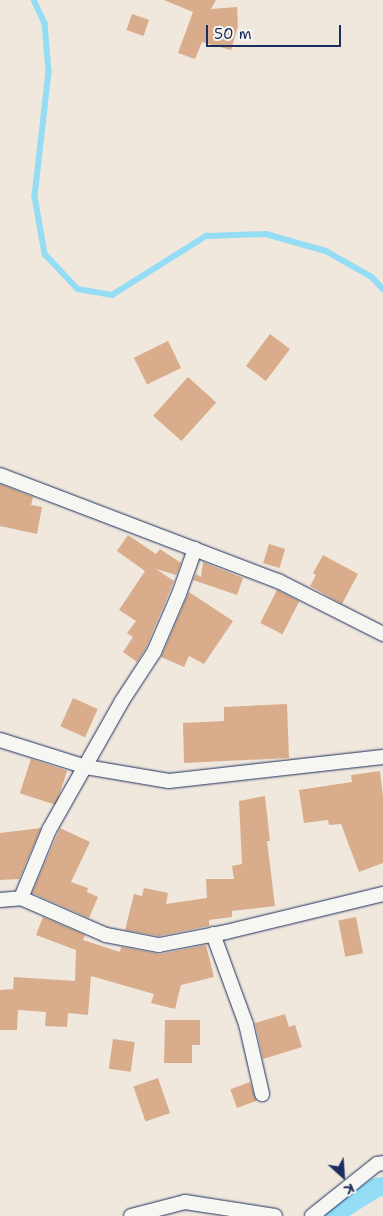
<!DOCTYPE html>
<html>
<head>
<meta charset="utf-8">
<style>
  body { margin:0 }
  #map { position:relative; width:383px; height:1216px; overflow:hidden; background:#f0e7dd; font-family:"Shantell Sans",sans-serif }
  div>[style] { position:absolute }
  .stream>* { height:5.5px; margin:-2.75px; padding:0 2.75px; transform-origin:2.75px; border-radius:2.75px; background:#94ddf5 }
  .canal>* { height:19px; margin:-9.5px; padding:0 9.5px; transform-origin:9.5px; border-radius:9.5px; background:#94ddf5 }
  .building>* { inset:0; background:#d9ad8b; transform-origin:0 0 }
  .roads { filter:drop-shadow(0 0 1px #1b2f5e) drop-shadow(0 0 1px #1b2f5e) }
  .street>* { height:14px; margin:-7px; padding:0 7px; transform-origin:7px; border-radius:7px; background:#f6f6f2 }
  span { translate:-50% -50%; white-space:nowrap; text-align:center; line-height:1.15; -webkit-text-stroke:4px #f6f6f2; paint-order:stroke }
  .north { position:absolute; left:318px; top:1151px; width:50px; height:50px; -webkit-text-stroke:4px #f6f6f2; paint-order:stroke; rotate:154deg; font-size:14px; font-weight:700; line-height:20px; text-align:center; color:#1b2f5e }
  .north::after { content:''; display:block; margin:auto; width:18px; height:22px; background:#1b2f5e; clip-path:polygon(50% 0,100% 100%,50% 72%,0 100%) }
  .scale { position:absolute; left:206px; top:25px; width:135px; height:22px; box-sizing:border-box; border:2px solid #1b2f5e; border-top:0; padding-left:6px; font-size:15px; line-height:18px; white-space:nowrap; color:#1b2f5e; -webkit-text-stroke:4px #f6f6f2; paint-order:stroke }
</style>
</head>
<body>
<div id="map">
  <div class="stream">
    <i style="left:34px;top:0;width:26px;rotate:65deg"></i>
    <i style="left:45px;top:24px;width:48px;rotate:85.2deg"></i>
    <i style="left:49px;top:72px;width:126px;rotate:96.4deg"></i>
    <i style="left:35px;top:197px;width:58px;rotate:80deg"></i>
    <i style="left:45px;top:254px;width:48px;rotate:46.7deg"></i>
    <i style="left:78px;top:289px;width:35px;rotate:10deg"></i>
    <i style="left:112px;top:295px;width:111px;rotate:-32.1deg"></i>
    <i style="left:206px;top:236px;width:60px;rotate:-1.9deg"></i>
    <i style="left:266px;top:234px;width:62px;rotate:15.8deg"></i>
    <i style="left:326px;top:251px;width:53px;rotate:29.5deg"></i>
    <i style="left:372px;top:277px;width:16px;rotate:47deg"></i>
  </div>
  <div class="canal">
    <i style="left:330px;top:1216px;width:54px;rotate:-32.2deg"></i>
    <i style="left:376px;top:1187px;width:7px;rotate:-8deg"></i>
  </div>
  <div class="building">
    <i style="clip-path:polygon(164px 0,216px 0,211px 9px,237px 7px,238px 26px,231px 50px,202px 42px,195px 59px,178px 53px,193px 12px)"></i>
    <i style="left:132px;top:14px;width:18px;height:17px;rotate:19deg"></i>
    <i style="left:270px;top:334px;width:25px;height:40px;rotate:37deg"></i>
    <i style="left:168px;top:341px;width:30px;height:38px;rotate:64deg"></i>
    <i style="left:188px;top:377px;width:38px;height:52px;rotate:42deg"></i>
    <i style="clip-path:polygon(0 484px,33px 497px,31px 505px,42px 507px,37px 534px,0 526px)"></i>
    <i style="clip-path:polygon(128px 535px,156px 554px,160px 549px,181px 563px,176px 575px,156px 569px,174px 581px,146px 648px,137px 662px,123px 652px,133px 637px,127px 633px,136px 621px,119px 610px,145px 571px,117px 551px)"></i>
    <i style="left:269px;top:544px;width:17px;height:20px;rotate:17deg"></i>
    <i style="clip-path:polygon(323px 555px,358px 574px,342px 604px,310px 586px,316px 575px,313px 573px)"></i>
    <i style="clip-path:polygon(203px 562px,243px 578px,237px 595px,193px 580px,196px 574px,201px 577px)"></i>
    <i style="left:277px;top:590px;width:25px;height:37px;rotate:27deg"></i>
    <i style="clip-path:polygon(189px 592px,233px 621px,204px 664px,189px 656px,184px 667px,161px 657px)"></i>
    <i style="left:73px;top:698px;width:27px;height:31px;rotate:24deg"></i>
    <i style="clip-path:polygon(287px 704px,289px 758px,184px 763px,183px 723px,224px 721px,224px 707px)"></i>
    <i style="left:31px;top:759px;width:38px;height:36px;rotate:18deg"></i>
    <i style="clip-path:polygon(380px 771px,383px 797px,383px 863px,359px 872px,341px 824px,329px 825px,328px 820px,304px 823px,299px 790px,352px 782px,351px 775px)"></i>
    <i style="clip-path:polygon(265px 796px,270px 841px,267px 841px,275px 906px,232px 911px,232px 917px,209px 920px,209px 926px,159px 936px,125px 930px,134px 894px,142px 896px,144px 888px,168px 893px,166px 904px,207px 898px,206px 879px,234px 879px,232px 866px,242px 864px,239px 801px)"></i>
    <i style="clip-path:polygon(41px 828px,19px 879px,0 880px,0 833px)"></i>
    <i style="clip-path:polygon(60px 828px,90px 842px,71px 882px,88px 888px,87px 892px,98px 897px,89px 918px,32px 893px)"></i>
    <i style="clip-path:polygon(43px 917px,85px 935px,83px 940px,120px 952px,121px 947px,160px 954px,206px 945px,214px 977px,181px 985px,175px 1009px,151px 1003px,154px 994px,91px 976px,88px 1015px,68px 1013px,67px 1027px,45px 1026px,46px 1012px,18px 1010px,17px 1030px,0 1030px,0 990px,13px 989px,14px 977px,75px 981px,76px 950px,36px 935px)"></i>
    <i style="left:356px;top:917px;width:37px;height:18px;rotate:79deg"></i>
    <i style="clip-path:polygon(285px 1014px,289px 1027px,295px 1025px,302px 1047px,263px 1059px,255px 1023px)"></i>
    <i style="clip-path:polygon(165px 1020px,200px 1020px,200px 1045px,192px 1045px,192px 1063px,164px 1063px)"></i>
    <i style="left:113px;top:1039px;width:22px;height:30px;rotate:8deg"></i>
    <i style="left:158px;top:1078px;width:37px;height:26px;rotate:71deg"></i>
    <i style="left:250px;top:1082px;width:20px;height:21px;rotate:70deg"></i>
  </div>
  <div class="roads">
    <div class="street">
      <i style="left:0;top:475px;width:298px;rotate:20.9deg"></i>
      <i style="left:278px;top:581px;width:118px;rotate:26.8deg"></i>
      <i style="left:0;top:740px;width:90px;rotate:17.4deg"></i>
      <i style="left:86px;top:767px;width:84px;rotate:9.6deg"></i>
      <i style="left:169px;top:781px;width:215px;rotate:-6.4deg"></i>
      <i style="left:21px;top:898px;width:74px;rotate:-67.6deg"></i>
      <i style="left:49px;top:830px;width:148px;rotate:-60.5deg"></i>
      <i style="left:122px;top:701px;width:59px;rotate:-56.9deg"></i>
      <i style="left:154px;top:652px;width:63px;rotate:-66.7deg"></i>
      <i style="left:179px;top:594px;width:48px;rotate:-70.4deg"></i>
      <i style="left:0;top:900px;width:21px;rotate:-5deg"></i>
      <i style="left:21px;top:898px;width:93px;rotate:23.5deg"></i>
      <i style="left:106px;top:935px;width:54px;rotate:10.7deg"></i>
      <i style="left:159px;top:945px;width:68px;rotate:-11deg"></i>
      <i style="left:226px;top:932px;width:162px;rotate:-13.6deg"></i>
      <i style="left:213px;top:934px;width:96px;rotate:69.9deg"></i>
      <i style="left:246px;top:1024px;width:72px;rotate:77.1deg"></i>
      <i style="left:131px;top:1216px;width:56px;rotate:-14.5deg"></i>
      <i style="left:185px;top:1202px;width:91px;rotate:8.8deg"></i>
      <i style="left:312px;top:1216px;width:83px;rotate:-38.7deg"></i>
      <i style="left:377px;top:1164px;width:6px;rotate:-9deg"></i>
    </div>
  </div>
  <div class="north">K</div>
  <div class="scale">50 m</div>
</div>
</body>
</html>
